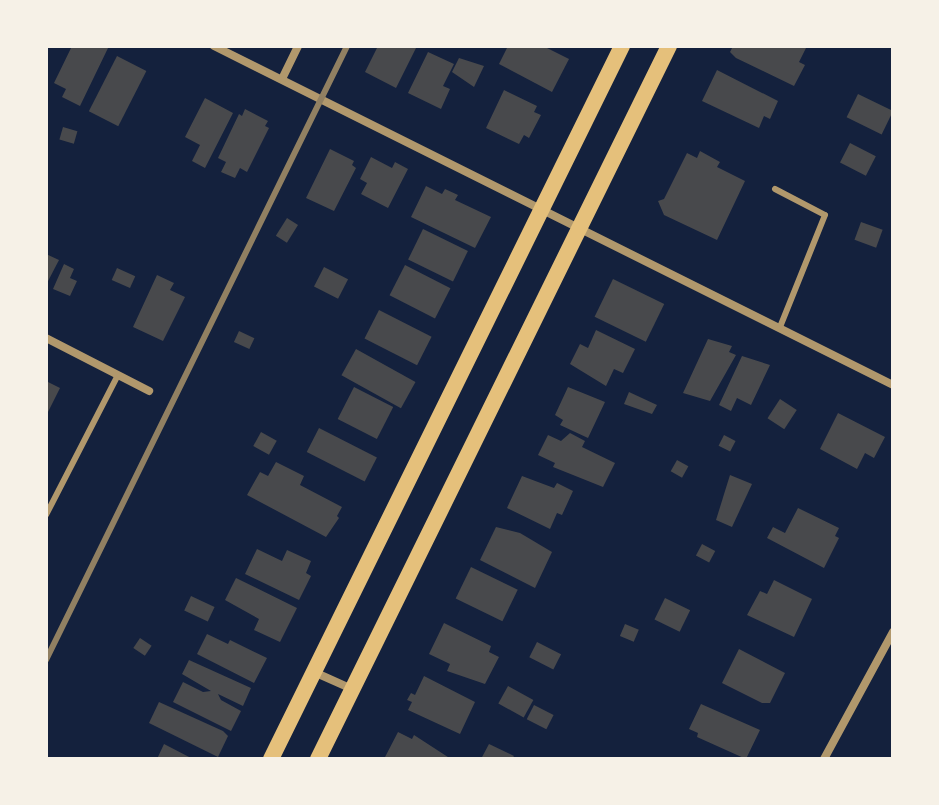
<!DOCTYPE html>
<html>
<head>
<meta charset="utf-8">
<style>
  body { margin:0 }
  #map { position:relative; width:939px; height:805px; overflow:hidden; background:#14213d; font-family:Poppins,sans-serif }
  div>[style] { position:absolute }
  .building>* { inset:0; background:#48494c; transform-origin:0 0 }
  .service>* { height:6px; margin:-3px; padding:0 3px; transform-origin:3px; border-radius:3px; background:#b1986c }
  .minor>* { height:8px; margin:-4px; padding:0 4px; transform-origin:4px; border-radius:4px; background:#b1986c }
  .secondary>* { height:16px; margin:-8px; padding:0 8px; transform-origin:8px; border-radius:8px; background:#e5c07b }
  .rail>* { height:6px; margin:-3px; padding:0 3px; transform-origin:3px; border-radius:3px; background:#918062 }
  span { translate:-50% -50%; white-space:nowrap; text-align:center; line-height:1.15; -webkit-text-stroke:6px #f6f1e7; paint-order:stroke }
  .frame { position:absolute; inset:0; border:48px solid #f6f1e7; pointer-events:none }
</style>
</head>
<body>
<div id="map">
  <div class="building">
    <i style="clip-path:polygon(72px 46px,109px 46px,80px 106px,62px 97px,66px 89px,54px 83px)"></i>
    <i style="clip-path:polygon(378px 46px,417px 46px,396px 88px,365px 72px)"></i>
    <i style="clip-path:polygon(508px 46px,543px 46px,569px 59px,552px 92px,499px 64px)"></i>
    <i style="clip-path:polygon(733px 46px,802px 46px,806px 48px,799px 62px,805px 65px,794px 86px,736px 58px,730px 52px)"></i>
    <i style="clip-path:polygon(428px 52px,454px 64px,443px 86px,450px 89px,441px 109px,408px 93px)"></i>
    <i style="left:117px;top:56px;width:33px;height:62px;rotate:27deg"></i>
    <i style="clip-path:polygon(459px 58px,484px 66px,474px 87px,452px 72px)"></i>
    <i style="clip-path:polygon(717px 70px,778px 101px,770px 119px,764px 116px,759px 128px,702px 101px)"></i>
    <i style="clip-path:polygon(504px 90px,537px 106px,534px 112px,541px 115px,529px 138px,524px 135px,519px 144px,486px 128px)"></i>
    <i style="left:858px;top:94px;width:39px;height:26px;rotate:26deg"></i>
    <i style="clip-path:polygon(205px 98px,233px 113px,205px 168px,192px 161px,200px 145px,185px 137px)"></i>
    <i style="clip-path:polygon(245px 109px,268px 121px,265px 126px,269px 128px,247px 172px,240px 168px,235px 178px,221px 172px,226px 162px,218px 158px,239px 114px,242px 116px)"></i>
    <i style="left:63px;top:127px;width:15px;height:13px;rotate:16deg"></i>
    <i style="left:850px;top:143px;width:29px;height:22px;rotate:27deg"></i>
    <i style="clip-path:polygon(330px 149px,354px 161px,352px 165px,356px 168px,334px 211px,306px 198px)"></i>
    <i style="clip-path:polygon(700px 151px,720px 162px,717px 167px,745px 181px,717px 240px,664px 215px,658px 201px,664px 199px,687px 153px,697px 158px)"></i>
    <i style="clip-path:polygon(371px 157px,392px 168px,395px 162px,408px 169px,388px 208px,361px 194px,367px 183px,360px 179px)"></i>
    <i style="clip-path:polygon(426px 186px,442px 194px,445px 189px,458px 195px,455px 200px,491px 217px,475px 248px,411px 217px)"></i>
    <i style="left:287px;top:218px;width:13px;height:21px;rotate:32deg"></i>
    <i style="left:861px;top:222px;width:23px;height:19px;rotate:20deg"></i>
    <i style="left:423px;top:229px;width:50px;height:34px;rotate:26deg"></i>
    <i style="clip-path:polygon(46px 254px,59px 260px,46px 285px)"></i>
    <i style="clip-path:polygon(64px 264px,74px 269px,70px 278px,77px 281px,70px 296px,53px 289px)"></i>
    <i style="left:405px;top:265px;width:51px;height:34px;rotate:27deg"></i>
    <i style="left:324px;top:267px;width:27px;height:22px;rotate:27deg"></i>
    <i style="left:117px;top:268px;width:20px;height:13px;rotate:24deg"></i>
    <i style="clip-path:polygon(157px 275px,174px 283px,170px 290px,185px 297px,163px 341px,133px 327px)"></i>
    <i style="left:613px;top:279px;width:57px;height:42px;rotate:26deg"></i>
    <i style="left:379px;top:310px;width:59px;height:32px;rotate:27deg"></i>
    <i style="clip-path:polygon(596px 330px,635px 349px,623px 373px,614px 369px,606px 386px,570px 364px,580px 344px,588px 348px)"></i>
    <i style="left:239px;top:331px;width:17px;height:12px;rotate:25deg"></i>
    <i style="clip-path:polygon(708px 339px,732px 346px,729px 352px,736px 355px,710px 401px,683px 393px)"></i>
    <i style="left:356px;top:349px;width:68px;height:30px;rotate:29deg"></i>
    <i style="clip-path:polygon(742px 356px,770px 365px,751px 405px,737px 398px,731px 411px,719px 405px)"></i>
    <i style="clip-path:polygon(46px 381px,60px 388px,46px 416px)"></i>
    <i style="left:354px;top:387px;width:44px;height:36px;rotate:27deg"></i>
    <i style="clip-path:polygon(568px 387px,605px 402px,588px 438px,560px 425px,563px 420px,555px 415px)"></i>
    <i style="clip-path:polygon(629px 392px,657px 405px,652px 414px,624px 404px)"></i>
    <i style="left:780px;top:399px;width:20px;height:23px;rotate:33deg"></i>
    <i style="clip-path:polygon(838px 413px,885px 437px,874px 458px,865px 453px,857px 469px,820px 449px)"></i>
    <i style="left:319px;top:428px;width:65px;height:27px;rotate:27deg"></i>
    <i style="left:261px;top:432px;width:18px;height:16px;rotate:29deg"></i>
    <i style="clip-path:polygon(570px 433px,585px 441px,582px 447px,615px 463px,603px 487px,553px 467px,555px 463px,538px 455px,548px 435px,561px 441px)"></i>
    <i style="left:724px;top:435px;width:13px;height:12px;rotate:27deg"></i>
    <i style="left:677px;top:460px;width:13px;height:13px;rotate:29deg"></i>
    <i style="clip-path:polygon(276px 462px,304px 476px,300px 485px,342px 507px,337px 516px,339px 518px,326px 537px,247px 495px,260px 472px,268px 476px)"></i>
    <i style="clip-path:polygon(730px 475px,752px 484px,732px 527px,716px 520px)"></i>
    <i style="clip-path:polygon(522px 476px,554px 488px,557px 483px,573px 491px,562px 515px,557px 513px,550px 529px,507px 508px)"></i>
    <i style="clip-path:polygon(798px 508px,839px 528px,835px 536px,839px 538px,824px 568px,767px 538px,773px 527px,785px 533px)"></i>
    <i style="clip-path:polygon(496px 527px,520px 533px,552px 552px,535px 588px,480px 560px)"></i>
    <i style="left:702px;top:544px;width:15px;height:13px;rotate:28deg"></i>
    <i style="clip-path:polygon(257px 549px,282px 561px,287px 550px,311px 561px,306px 573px,311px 576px,299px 600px,245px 574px)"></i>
    <i style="left:471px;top:567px;width:52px;height:35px;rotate:26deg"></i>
    <i style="clip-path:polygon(236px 578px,297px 608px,280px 642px,254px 630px,259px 619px,225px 600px)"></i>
    <i style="clip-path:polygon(774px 580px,812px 599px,794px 637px,747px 615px,760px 591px,767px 594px)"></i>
    <i style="left:191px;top:596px;width:26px;height:16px;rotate:25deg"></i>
    <i style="left:665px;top:598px;width:28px;height:24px;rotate:26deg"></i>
    <i style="clip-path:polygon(444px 623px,491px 646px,489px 652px,499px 657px,485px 684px,447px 671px,450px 664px,429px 654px)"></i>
    <i style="left:625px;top:624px;width:15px;height:13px;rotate:23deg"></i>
    <i style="clip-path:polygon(207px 634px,228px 644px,230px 640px,267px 658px,254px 683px,197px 654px)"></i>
    <i style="left:140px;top:638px;width:14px;height:12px;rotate:34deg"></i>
    <i style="left:537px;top:642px;width:27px;height:17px;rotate:27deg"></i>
    <i style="clip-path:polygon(739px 649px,785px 673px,770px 703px,762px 703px,722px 683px)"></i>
    <i style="clip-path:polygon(189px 660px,251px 688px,243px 706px,218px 694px,221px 700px,241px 711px,231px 731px,173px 702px,183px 682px,203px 692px,211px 691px,182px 674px)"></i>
    <i style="clip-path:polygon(424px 676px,475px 702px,460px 734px,408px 710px,412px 702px,407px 700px,411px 693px,415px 695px)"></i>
    <i style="left:508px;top:686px;width:29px;height:20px;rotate:29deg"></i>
    <i style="clip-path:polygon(159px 702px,223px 731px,228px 736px,218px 757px,149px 723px)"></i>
    <i style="clip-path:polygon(701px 704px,760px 730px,746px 759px,697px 737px,698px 733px,689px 729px)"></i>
    <i style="left:534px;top:705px;width:22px;height:16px;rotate:27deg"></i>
    <i style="clip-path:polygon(398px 732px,412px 739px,414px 735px,451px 759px,384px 759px)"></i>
    <i style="clip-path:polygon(164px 744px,193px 759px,157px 759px)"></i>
    <i style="clip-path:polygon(489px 744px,514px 756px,512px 759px,481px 759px)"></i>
  </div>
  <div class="service">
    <i style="left:775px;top:189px;width:56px;rotate:27.5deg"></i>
    <i style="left:825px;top:215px;width:121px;rotate:111.9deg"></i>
    <i style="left:46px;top:515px;width:157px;rotate:-62.8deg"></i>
  </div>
  <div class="minor">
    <i style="left:214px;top:46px;width:759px;rotate:26.53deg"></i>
    <i style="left:282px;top:79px;width:37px;rotate:-64deg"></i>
    <i style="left:46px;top:338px;width:116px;rotate:27.2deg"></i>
    <i style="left:314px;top:672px;width:42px;rotate:24.1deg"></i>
    <i style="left:824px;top:759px;width:145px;rotate:-61.5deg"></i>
  </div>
  <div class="secondary">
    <i style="left:271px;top:759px;width:795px;rotate:-63.79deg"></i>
    <i style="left:318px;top:759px;width:795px;rotate:-63.79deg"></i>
  </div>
  <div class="rail">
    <i style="left:46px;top:660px;width:684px;rotate:-63.88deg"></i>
  </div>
  <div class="frame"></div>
</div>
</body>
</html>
